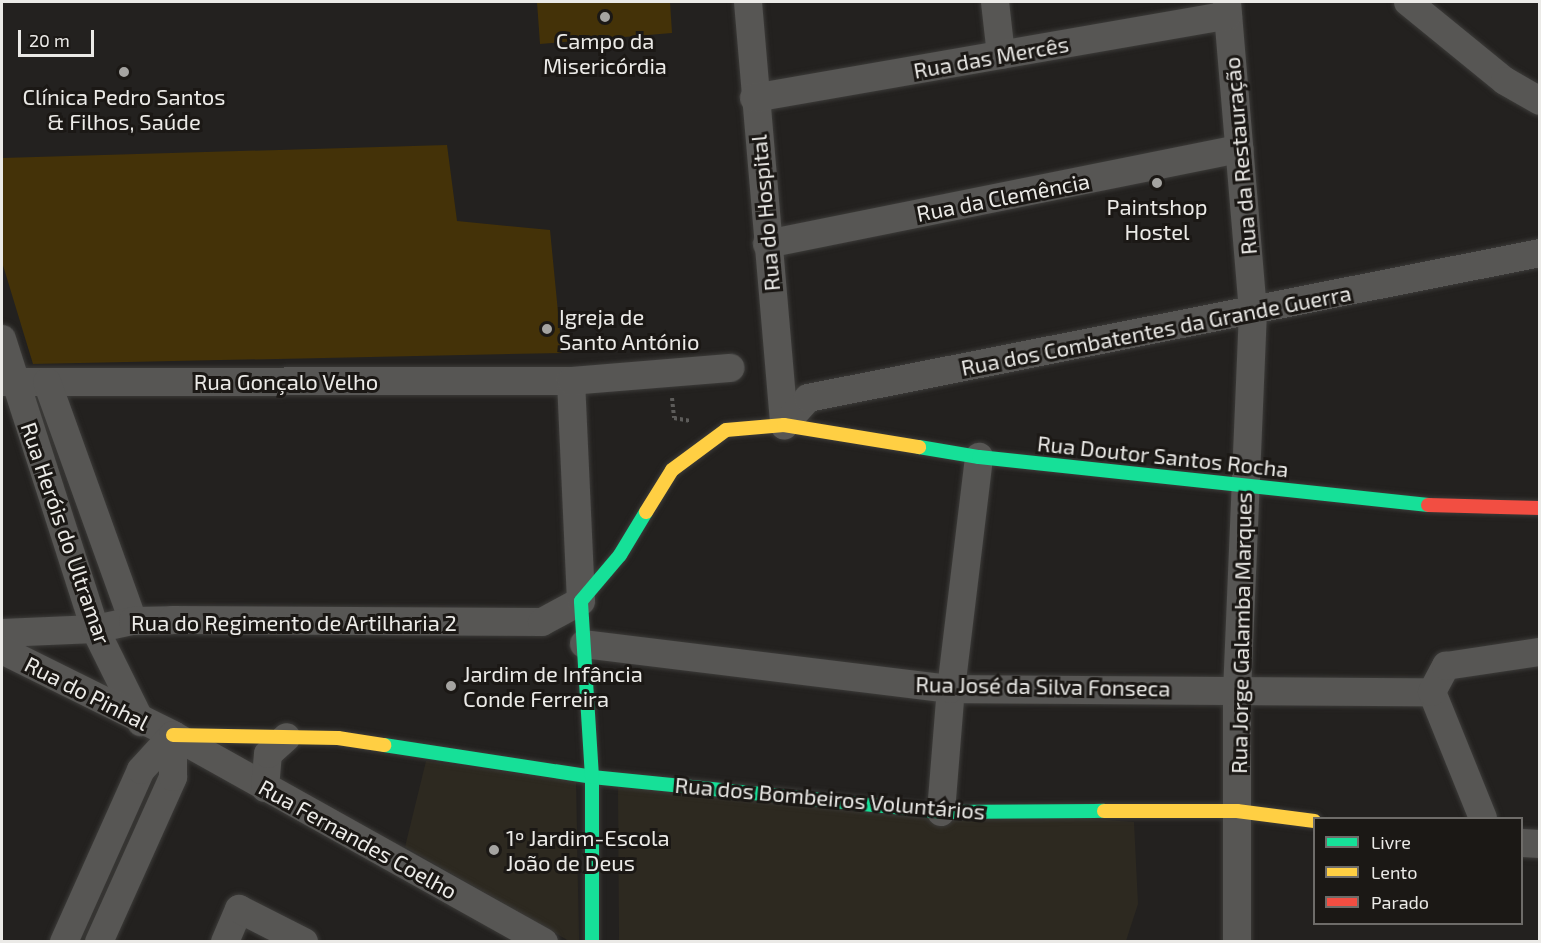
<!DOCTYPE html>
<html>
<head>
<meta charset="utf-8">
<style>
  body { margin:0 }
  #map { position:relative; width:1541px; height:943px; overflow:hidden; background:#23211f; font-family:"Exo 2",sans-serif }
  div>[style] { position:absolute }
  .built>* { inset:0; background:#2d2920 }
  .green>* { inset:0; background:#443208 }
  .path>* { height:4px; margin-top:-2px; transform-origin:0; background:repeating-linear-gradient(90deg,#5d5c5a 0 3px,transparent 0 6px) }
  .roads { filter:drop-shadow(0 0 2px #3c3b39) drop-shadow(0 0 2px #3c3b39) }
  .street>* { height:28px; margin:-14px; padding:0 14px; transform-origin:14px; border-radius:14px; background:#575654 }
  .fast>* { height:14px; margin:-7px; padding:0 7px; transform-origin:7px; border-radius:7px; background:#16e098 }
  .slow>* { height:14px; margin:-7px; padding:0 7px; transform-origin:7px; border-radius:7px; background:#ffcf43 }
  .jam>* { height:14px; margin:-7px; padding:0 7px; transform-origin:7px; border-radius:7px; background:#f24e42 }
  .dots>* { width:16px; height:16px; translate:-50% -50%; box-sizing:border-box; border:3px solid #1b1815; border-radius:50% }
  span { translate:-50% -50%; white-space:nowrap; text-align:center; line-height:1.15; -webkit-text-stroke:6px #1b1815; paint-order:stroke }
  .poi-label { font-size:22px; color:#ebeae7 }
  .left { translate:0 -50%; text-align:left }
  .street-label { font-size:22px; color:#ebeae7 }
  .frame { position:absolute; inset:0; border:3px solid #ebeae7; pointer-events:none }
  .legend { position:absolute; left:1313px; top:817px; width:210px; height:108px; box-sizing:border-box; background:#1b1815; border:2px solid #6e6c69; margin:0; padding:8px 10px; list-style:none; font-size:18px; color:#ebeae7 }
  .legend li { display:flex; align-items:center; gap:12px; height:30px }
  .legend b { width:30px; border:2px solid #6e6c69 }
  .scale { position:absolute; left:18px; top:30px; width:76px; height:27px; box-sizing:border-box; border:3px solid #ebeae7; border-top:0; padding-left:8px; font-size:18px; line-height:21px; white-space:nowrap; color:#ebeae7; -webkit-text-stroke:4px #1b1815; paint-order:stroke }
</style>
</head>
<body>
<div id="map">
  <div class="built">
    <i style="clip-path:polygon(426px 761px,576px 781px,579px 941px,569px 941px,405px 847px)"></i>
    <i style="clip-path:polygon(618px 785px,1134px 822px,1138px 904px,1126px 941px,619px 941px)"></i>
  </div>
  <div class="green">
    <i style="clip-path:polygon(537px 2px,670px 2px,672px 33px,540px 44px)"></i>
    <i style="clip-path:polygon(447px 145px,457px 221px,550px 230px,562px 353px,33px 364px,2px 262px,2px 158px)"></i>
  </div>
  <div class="path">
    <i style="left:672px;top:398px;width:20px;rotate:84deg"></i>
    <i style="left:674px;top:418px;width:17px;rotate:10deg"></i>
  </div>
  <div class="roads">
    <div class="street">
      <i style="left:748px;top:2px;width:425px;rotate:85.1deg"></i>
      <i style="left:995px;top:2px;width:53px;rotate:83.5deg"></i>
      <i style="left:1227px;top:2px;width:310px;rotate:85.2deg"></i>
      <i style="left:1253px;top:311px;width:378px;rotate:92.4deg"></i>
      <i style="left:1237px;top:689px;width:253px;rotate:90deg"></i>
      <i style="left:1408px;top:2px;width:125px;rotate:39.2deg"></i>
      <i style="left:1505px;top:81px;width:40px;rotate:29.7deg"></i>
      <i style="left:754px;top:98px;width:481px;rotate:-9.9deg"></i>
      <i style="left:767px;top:244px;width:482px;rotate:-11.4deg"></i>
      <i style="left:2px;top:339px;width:305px;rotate:72.2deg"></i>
      <i style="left:95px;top:629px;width:104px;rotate:63.7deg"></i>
      <i style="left:2px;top:382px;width:569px;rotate:-0.1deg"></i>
      <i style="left:47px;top:382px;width:254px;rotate:70.2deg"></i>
      <i style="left:784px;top:425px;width:36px;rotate:-48deg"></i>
      <i style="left:808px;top:398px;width:746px;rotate:-11.2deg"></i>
      <i style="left:2px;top:633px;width:93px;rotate:-2.5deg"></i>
      <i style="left:95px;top:629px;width:39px;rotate:-12deg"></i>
      <i style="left:133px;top:621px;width:39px;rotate:-1deg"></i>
      <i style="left:172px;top:620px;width:370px;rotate:0.3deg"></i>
      <i style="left:542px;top:622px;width:44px;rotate:-28.3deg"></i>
      <i style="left:581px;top:601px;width:220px;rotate:-92.6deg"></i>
      <i style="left:571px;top:381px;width:160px;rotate:-4.7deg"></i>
      <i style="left:584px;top:644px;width:370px;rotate:7deg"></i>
      <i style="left:951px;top:689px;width:481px;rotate:0.4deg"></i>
      <i style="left:2px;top:650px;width:191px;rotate:26.4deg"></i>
      <i style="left:173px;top:735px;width:425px;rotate:29.2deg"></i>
      <i style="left:1432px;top:692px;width:136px;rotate:68deg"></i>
      <i style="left:1432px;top:692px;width:30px;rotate:-62deg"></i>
      <i style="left:1446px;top:666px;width:95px;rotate:-8.5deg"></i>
      <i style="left:265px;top:788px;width:34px;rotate:-85deg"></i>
      <i style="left:268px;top:754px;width:25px;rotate:-42deg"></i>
      <i style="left:941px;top:812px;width:123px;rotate:-85.4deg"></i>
      <i style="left:951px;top:689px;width:234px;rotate:-83.1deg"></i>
      <i style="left:1522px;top:843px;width:18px;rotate:3deg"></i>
      <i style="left:64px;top:942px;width:188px;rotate:-65.9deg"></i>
      <i style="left:141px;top:770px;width:47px;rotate:-47.6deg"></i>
      <i style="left:99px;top:942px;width:181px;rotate:-65.8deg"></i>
      <i style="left:173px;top:777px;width:42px;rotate:-90deg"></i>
      <i style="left:225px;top:942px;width:36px;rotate:-67deg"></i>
      <i style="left:239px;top:909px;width:73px;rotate:26.9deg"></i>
    </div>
    <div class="fast">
      <i style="left:919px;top:447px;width:61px;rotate:9.5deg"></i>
      <i style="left:979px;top:457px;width:452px;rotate:6.1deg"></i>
      <i style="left:384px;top:745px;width:210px;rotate:8.7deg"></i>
      <i style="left:592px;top:777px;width:351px;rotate:5.7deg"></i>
      <i style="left:941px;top:812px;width:163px;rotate:-0.4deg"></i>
      <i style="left:592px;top:942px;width:165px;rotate:-90deg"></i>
      <i style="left:592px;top:777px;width:176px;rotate:-93.6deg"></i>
      <i style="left:581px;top:601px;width:60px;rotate:-49.7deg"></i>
      <i style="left:620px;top:555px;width:50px;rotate:-58.8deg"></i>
    </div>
    <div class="slow">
      <i style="left:646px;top:512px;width:49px;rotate:-58.2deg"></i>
      <i style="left:672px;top:470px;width:67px;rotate:-36.5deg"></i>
      <i style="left:726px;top:430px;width:58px;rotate:-4.9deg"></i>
      <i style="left:784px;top:425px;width:137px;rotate:9.3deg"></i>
      <i style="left:173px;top:735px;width:165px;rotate:1deg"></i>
      <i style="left:338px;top:738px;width:47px;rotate:8.7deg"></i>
      <i style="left:1104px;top:811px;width:133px"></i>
      <i style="left:1237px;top:811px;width:78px;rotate:7.4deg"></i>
    </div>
    <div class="jam">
      <i style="left:1428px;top:505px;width:112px;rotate:1.5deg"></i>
    </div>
  </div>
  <div class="dots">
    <i style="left:605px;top:17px;background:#a5a4a1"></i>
    <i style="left:124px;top:72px;background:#a5a4a1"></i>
    <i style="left:1157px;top:183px;background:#a5a4a1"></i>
    <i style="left:547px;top:329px;background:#a5a4a1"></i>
    <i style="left:451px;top:686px;background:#a5a4a1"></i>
    <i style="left:494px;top:850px;background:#a5a4a1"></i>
  </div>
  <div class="poi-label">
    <span style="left:605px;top:53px">Campo da<br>Misericórdia</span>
    <span style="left:124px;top:109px">Clínica Pedro Santos<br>&amp; Filhos, Saúde</span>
    <span style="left:1157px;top:219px">Paintshop<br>Hostel</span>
    <span class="left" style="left:559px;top:329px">Igreja de<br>Santo António</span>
    <span class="left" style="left:463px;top:686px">Jardim de Infância<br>Conde Ferreira</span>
    <span class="left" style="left:506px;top:850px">1º Jardim-Escola<br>João de Deus</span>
  </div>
  <div class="street-label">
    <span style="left:991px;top:57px;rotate:-10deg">Rua das Mercês</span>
    <span style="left:1240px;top:156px;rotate:-95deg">Rua da Restauração</span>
    <span style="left:1003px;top:197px;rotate:-11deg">Rua da Clemência</span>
    <span style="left:765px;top:213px;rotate:-95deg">Rua do Hospital</span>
    <span style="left:1156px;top:330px;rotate:-11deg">Rua dos Combatentes da Grande Guerra</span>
    <span style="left:286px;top:382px">Rua Gonçalo Velho</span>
    <span style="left:1163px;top:456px;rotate:6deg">Rua Doutor Santos Rocha</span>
    <span style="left:66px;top:533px;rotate:71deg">Rua Heróis do Ultramar</span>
    <span style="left:294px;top:623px">Rua do Regimento de Artilharia 2</span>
    <span style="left:1241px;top:633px;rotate:-89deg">Rua Jorge Galamba Marques</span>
    <span style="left:1043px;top:686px;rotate:1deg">Rua José da Silva Fonseca</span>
    <span style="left:87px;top:693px;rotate:27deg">Rua do Pinhal</span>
    <span style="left:830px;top:798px;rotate:5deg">Rua dos Bombeiros Voluntários</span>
    <span style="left:358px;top:839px;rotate:29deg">Rua Fernandes Coelho</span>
  </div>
  <div class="frame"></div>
  <ul class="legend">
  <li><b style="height:8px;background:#16e098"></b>Livre</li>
  <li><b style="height:8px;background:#ffcf43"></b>Lento</li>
  <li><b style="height:8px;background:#f24e42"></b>Parado</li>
  </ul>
  <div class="scale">20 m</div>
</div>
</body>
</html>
